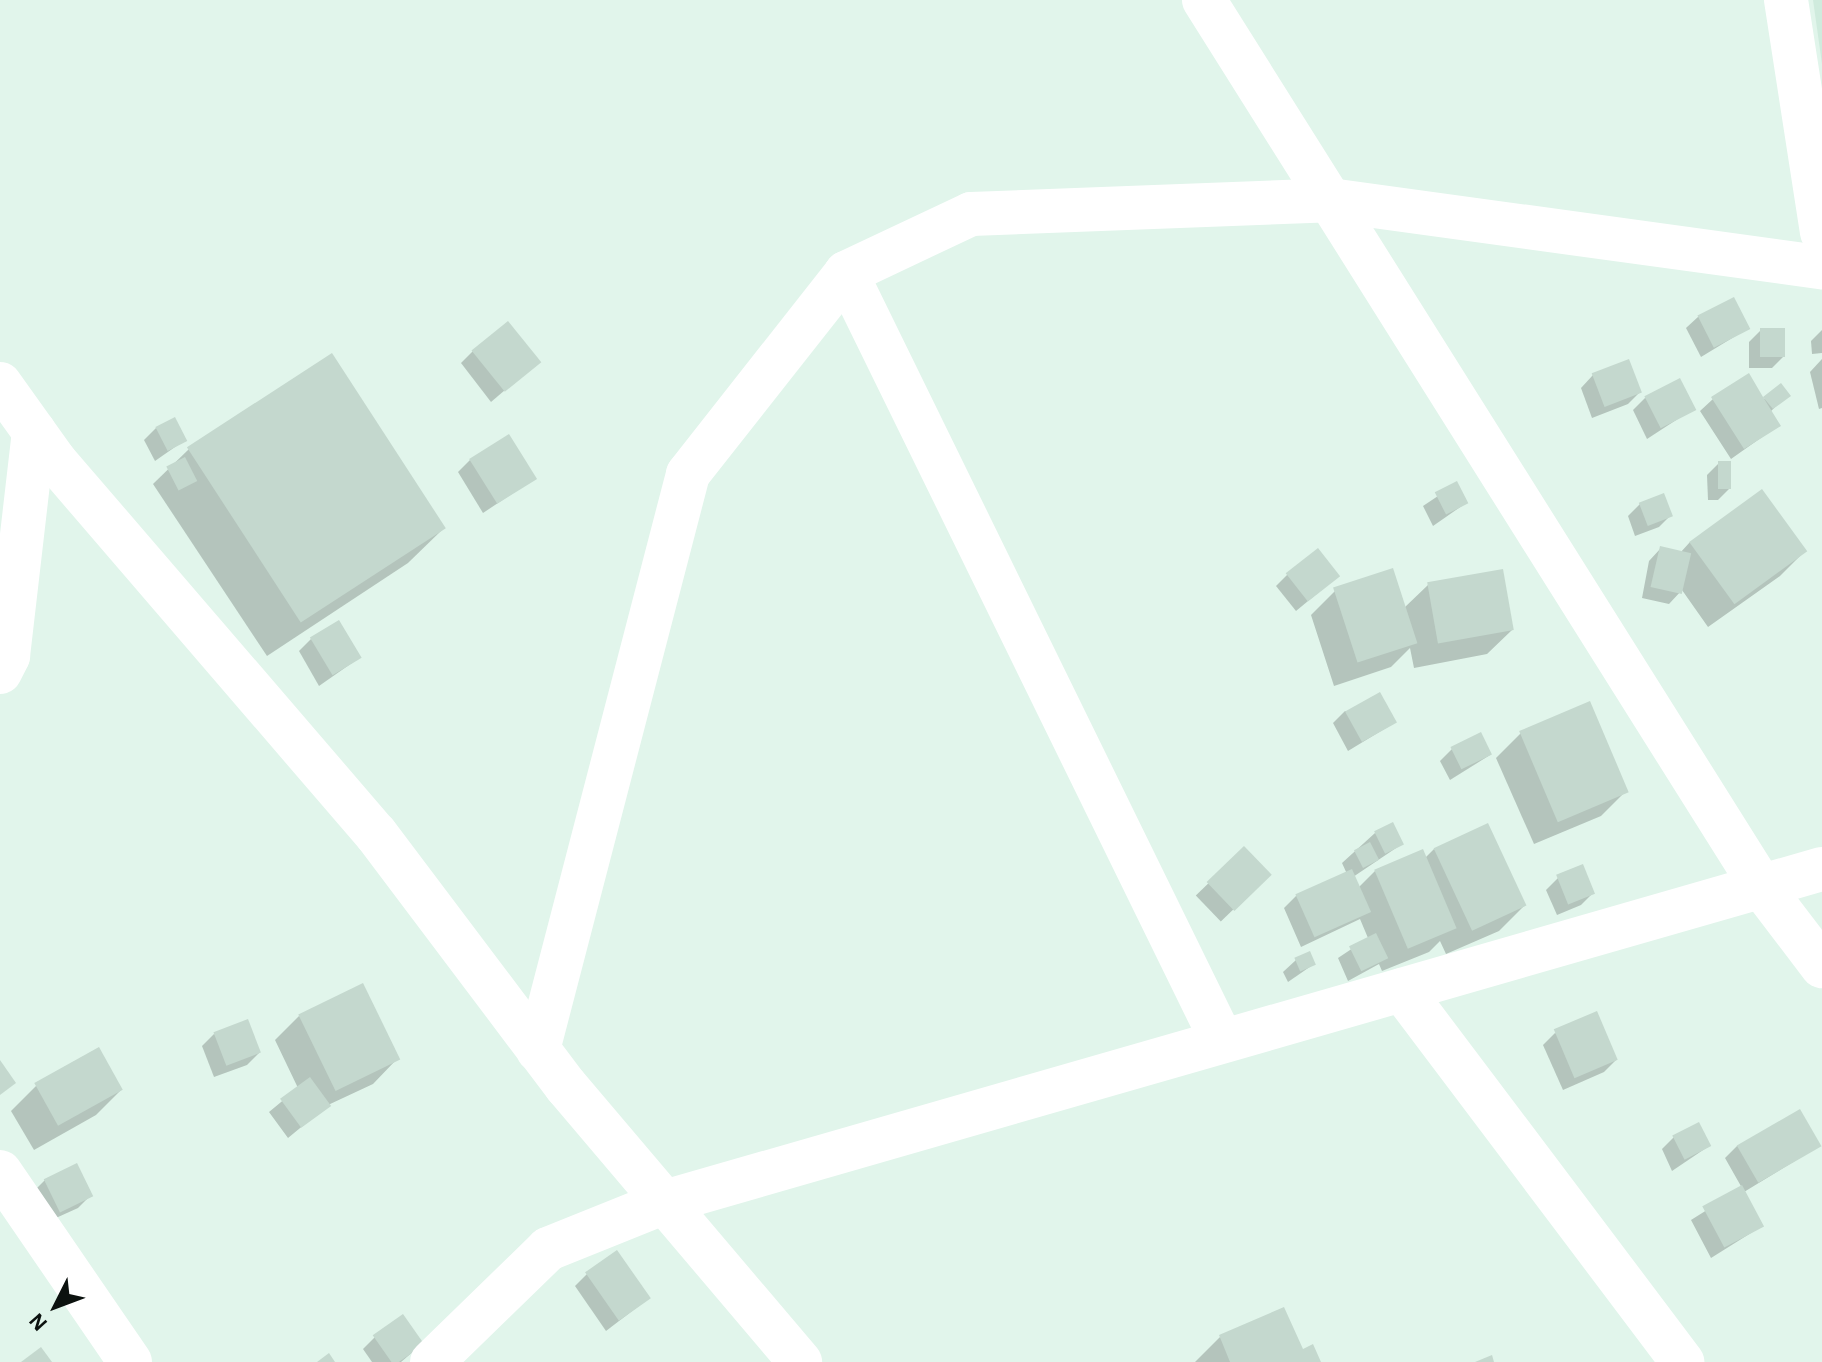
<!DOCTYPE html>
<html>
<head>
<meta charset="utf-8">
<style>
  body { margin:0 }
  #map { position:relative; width:1822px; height:1362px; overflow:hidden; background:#e1f5eb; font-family:"Alegreya Sans",sans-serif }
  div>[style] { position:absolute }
  .built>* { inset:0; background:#cfebdd }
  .shadow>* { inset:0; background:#0003; transform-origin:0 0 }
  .building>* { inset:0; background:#c4d8ce; transform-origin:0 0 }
  .minor>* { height:44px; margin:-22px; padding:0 22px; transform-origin:22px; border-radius:22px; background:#fff }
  span { translate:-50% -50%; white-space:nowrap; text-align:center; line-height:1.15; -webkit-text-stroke:6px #e1f5eb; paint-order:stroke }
  .north { position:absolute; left:16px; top:1266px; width:80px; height:80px; -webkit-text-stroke:6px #e1f5eb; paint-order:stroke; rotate:228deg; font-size:22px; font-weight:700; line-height:32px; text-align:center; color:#0c120f }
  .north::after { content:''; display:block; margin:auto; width:28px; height:36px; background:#0c120f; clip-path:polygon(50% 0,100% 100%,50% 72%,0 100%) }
</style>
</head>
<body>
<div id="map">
  <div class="built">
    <i style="clip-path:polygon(1813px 0,1822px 0,1822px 64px)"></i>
  </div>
  <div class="shadow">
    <i style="clip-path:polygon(1699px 316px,1747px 329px,1701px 357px,1686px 328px)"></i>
    <i style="clip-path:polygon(1761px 330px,1784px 356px,1772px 368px,1749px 368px,1749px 342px)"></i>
    <i style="clip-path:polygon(1822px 330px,1822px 353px,1812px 354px,1811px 341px)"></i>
    <i style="clip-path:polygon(473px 351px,538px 362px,491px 402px,461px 363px)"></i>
    <i style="clip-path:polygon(1822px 359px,1822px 408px,1819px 409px,1810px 372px)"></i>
    <i style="clip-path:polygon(1593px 375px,1640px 392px,1628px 404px,1592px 418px,1581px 388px)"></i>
    <i style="clip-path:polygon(1780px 386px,1788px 395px,1770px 412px,1779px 425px,1731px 459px,1700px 411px,1713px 399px,1763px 400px)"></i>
    <i style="clip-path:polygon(1645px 398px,1693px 409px,1647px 439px,1633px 410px)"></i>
    <i style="clip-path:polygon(156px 428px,185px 440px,155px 461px,144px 440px)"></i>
    <i style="clip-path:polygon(189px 449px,444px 528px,408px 563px,267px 656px,153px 484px)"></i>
    <i style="clip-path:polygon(470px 460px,534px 479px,483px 513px,458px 472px)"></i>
    <i style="clip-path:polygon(1719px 463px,1730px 488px,1718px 500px,1708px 500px,1707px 475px)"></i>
    <i style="clip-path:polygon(1456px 484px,1466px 503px,1433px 526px,1423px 506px)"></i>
    <i style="clip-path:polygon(1640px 504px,1671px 515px,1659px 527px,1635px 536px,1628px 516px)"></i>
    <i style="clip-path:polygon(1690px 542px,1804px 552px,1780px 576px,1708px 627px,1682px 590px,1669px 604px,1642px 598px,1649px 561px,1661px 548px,1680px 553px)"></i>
    <i style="clip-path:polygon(1288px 574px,1325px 587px,1296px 611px,1276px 586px)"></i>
    <i style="clip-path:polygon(1428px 585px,1512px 630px,1487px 654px,1414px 668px,1410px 648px,1391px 667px,1334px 686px,1311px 615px,1335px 591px,1404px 608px)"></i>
    <i style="clip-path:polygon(311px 639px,359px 658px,319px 686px,299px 651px)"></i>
    <i style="clip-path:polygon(1345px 711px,1394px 723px,1348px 751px,1333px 723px)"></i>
    <i style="clip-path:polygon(1521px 733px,1626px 791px,1601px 816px,1534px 844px,1496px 758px)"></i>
    <i style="clip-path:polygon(1452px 749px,1490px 755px,1450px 780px,1440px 761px)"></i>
    <i style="clip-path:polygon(1375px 833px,1402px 844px,1353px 877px,1358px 888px,1375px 871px,1425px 858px,1434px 849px,1524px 906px,1499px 931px,1446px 954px,1440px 941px,1429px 952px,1382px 971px,1379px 964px,1348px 981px,1338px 958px,1368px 938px,1360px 919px,1301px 947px,1284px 908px,1296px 896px,1347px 874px,1342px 863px)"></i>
    <i style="left:1244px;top:849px;width:36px;height:67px;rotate:46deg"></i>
    <i style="clip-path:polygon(1558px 878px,1593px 893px,1581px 905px,1557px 915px,1546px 890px)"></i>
    <i style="clip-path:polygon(1296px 960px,1314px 964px,1288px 982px,1283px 972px)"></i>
    <i style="clip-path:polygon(299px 1016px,397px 1059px,373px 1084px,328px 1105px,288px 1138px,269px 1112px,298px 1088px,275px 1040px)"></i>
    <i style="clip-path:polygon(1555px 1033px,1616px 1060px,1604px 1072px,1563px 1090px,1543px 1045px)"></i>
    <i style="clip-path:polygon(214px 1034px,259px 1053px,247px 1065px,214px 1077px,202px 1046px)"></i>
    <i style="clip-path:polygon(98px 1050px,121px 1090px,96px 1115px,34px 1150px,11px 1111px,36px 1086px)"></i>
    <i style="clip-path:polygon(1674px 1137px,1709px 1146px,1672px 1171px,1662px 1149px)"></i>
    <i style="clip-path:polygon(1737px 1146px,1819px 1146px,1744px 1192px,1762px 1226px,1711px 1258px,1691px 1220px,1742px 1188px,1725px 1158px)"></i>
    <i style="clip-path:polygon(45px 1180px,90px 1196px,78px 1208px,47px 1222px,33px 1192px)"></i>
    <i style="clip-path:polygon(587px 1274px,649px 1298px,606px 1331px,575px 1286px)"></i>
    <i style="clip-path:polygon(1283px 1310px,1302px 1351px,1319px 1362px,1195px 1362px,1220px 1337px)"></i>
    <i style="clip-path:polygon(375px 1337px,422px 1344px,401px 1362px,372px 1362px,363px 1349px)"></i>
  </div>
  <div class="building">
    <i style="left:1734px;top:297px;width:36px;height:41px;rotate:63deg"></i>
    <i style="left:508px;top:321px;width:53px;height:47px;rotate:51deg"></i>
    <i style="left:1760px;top:328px;width:25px;height:29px"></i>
    <i style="left:332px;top:353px;width:209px;height:173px;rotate:57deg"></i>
    <i style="left:1629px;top:359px;width:36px;height:40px;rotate:69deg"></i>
    <i style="clip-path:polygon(1749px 373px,1763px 397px,1781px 383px,1791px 396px,1773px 409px,1763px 397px,1781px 426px,1744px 449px,1711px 397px)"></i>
    <i style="left:1680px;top:378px;width:36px;height:40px;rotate:63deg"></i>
    <i style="left:175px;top:417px;width:27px;height:22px;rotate:63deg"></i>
    <i style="left:509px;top:434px;width:53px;height:47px;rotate:58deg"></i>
    <i style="left:185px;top:457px;width:27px;height:21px;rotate:63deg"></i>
    <i style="left:1718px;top:461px;width:13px;height:28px"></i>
    <i style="left:1457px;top:481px;width:25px;height:25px;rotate:63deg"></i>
    <i style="left:1762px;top:489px;width:77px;height:90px;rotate:54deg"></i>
    <i style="left:1664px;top:493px;width:25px;height:27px;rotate:69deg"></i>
    <i style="left:1660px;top:546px;width:32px;height:42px;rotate:13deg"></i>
    <i style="left:1318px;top:548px;width:36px;height:41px;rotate:52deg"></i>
    <i style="left:1393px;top:568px;width:79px;height:63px;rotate:72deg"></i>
    <i style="left:1503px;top:569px;width:62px;height:77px;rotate:80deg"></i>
    <i style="left:339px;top:620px;width:44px;height:34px;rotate:59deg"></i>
    <i style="left:1380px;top:692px;width:35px;height:40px;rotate:61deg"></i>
    <i style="left:1590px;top:701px;width:99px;height:77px;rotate:67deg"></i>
    <i style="left:1481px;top:732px;width:25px;height:34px;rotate:64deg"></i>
    <i style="left:1393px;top:822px;width:25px;height:21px;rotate:64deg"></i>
    <i style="left:1488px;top:823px;width:91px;height:60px;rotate:65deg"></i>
    <i style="left:1370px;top:842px;width:20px;height:18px;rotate:63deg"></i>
    <i style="left:1244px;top:846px;width:40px;height:52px;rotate:46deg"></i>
    <i style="left:1423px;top:849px;width:86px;height:53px;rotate:67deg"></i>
    <i style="left:1583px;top:864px;width:32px;height:29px;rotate:68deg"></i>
    <i style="left:1352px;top:869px;width:47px;height:62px;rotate:66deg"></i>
    <i style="left:1376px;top:933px;width:28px;height:30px;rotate:64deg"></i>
    <i style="left:1310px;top:951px;width:15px;height:17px;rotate:67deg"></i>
    <i style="left:363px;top:983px;width:85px;height:72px;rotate:64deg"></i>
    <i style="left:1597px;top:1011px;width:53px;height:47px;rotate:67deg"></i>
    <i style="left:248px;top:1019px;width:36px;height:37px;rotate:69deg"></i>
    <i style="left:99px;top:1047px;width:49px;height:74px;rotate:61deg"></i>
    <i style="clip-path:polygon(0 1060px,16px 1083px,0 1095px)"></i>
    <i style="left:310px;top:1077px;width:36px;height:37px;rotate:54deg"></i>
    <i style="left:1800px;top:1109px;width:43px;height:73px;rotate:60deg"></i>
    <i style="left:1699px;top:1122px;width:27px;height:30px;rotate:63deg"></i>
    <i style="left:77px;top:1163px;width:37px;height:37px;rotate:64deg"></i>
    <i style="left:1742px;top:1185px;width:47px;height:45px;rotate:62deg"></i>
    <i style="left:617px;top:1250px;width:59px;height:39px;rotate:55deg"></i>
    <i style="clip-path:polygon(1284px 1307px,1303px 1349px,1313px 1344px,1321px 1362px,1230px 1362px,1219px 1335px)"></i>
    <i style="left:403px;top:1314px;width:37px;height:37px;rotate:55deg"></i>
    <i style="clip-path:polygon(41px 1347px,52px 1362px,21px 1362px)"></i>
    <i style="clip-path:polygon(329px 1353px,335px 1362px,317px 1362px)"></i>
    <i style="clip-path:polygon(1492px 1355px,1494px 1362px,1475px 1362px)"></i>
  </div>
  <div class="minor">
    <i style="left:1204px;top:0;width:1047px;rotate:57.84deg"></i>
    <i style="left:1761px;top:886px;width:101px;rotate:52.7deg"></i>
    <i style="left:1786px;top:0;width:235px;rotate:81.2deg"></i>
    <i style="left:846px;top:273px;width:855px;rotate:63.91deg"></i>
    <i style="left:0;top:384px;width:95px;rotate:54.5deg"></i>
    <i style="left:55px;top:461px;width:492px;rotate:49.3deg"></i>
    <i style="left:376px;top:834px;width:316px;rotate:53deg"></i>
    <i style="left:566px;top:1086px;width:362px;rotate:49.7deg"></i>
    <i style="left:0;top:672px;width:18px;rotate:-63deg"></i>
    <i style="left:8px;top:656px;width:226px;rotate:-83.4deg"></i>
    <i style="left:1402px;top:990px;width:466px;rotate:53deg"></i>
    <i style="left:538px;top:1050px;width:595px;rotate:-75.4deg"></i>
    <i style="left:688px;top:474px;width:256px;rotate:-51.8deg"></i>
    <i style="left:846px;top:273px;width:138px;rotate:-25.3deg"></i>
    <i style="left:971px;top:214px;width:359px;rotate:-2.2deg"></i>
    <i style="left:1330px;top:200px;width:497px;rotate:7.8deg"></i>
    <i style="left:0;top:1172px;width:230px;rotate:55.6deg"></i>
    <i style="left:432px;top:1362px;width:162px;rotate:-44.2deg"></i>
    <i style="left:548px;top:1249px;width:126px;rotate:-21.9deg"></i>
    <i style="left:665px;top:1202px;width:1204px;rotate:-16.06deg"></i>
  </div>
  <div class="north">N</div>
</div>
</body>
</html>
